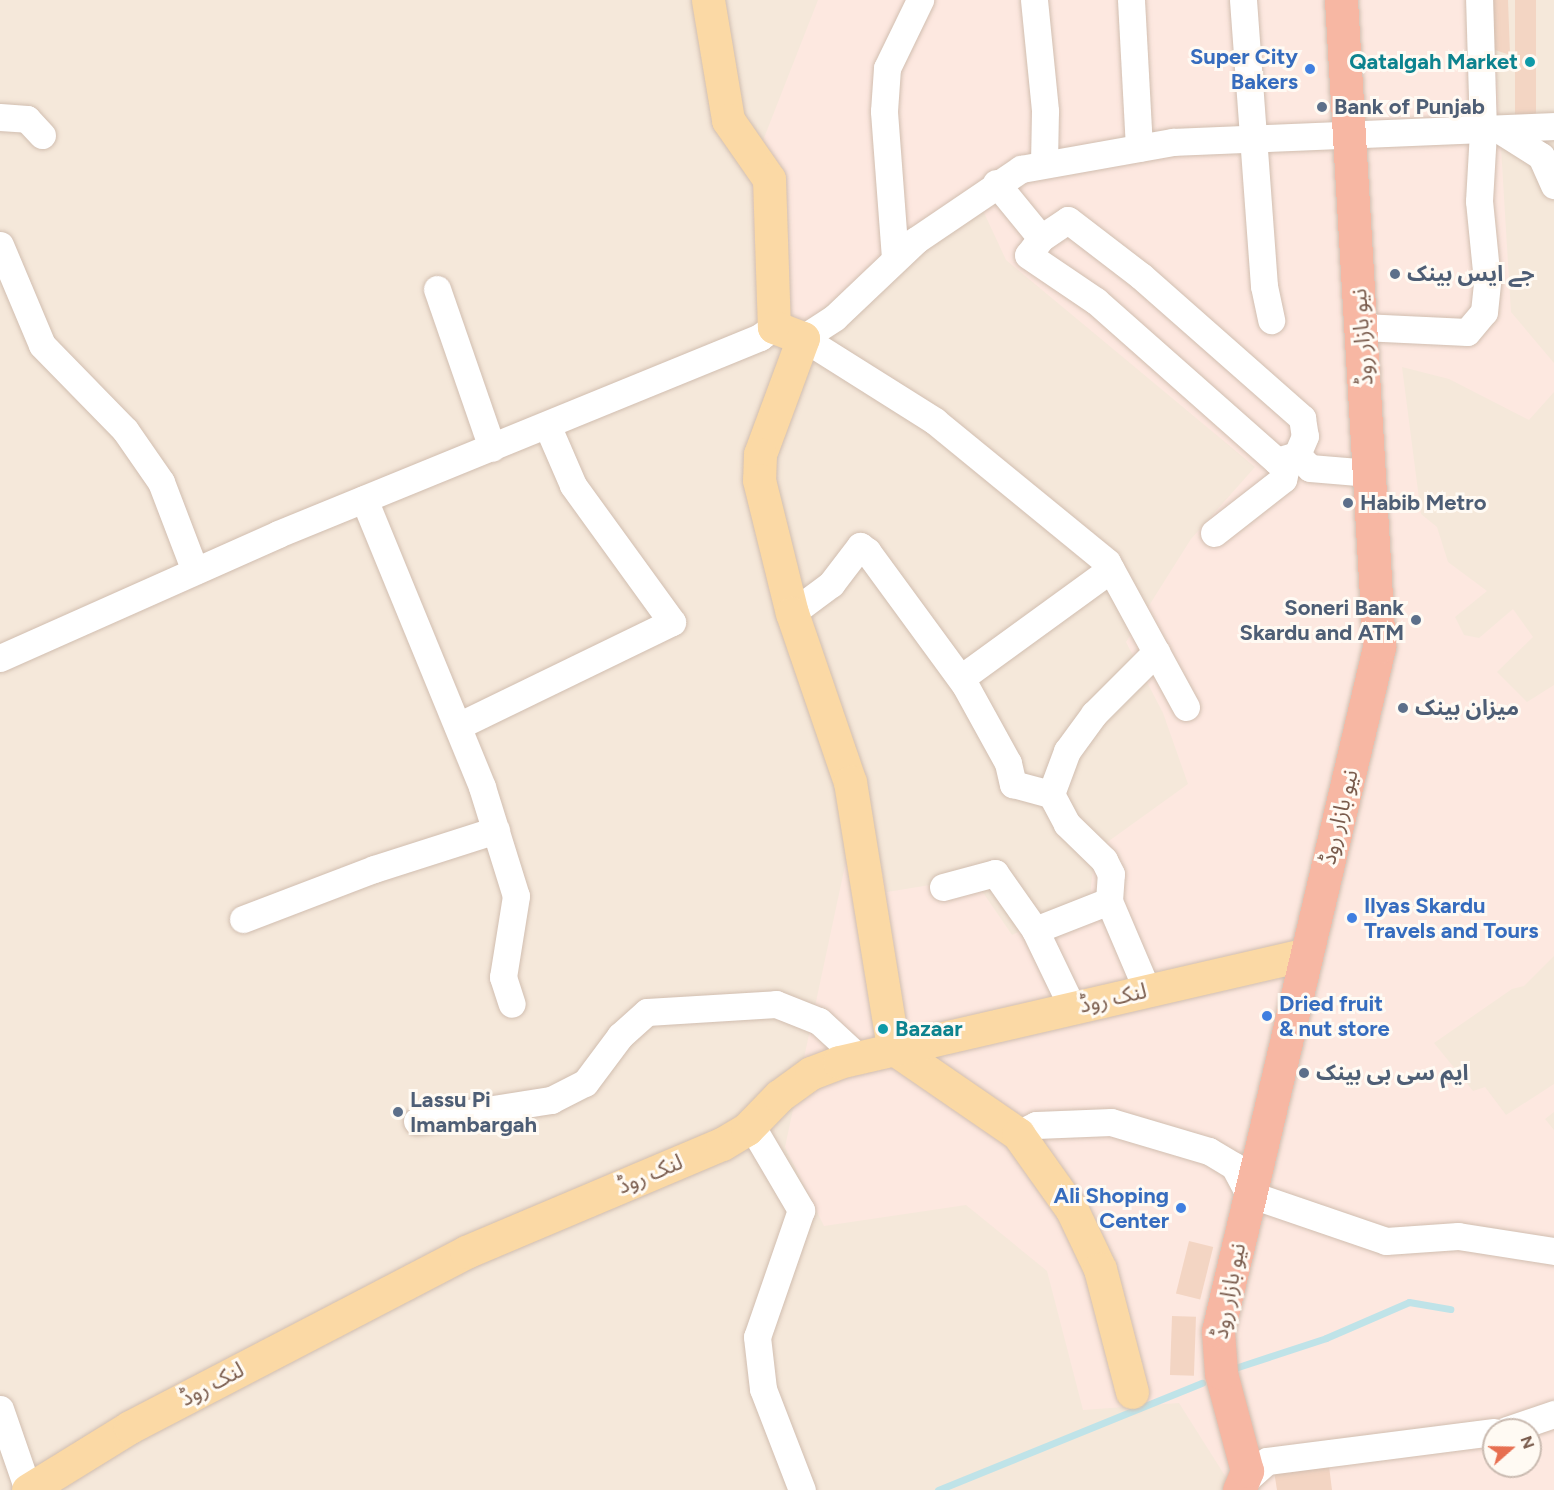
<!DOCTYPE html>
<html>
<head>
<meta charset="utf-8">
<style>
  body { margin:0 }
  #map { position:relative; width:1554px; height:1490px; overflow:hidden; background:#fdf6ec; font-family:Figtree,"Noto Sans Arabic",sans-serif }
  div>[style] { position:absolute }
  .residential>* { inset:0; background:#f5e8da }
  .commercial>* { inset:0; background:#fde8e0 }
  .stream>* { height:7px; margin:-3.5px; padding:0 3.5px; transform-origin:3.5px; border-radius:3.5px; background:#bfe3e8 }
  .building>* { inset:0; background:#f3d5c3; transform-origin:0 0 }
  .roads { filter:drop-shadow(0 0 2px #d1beb0) drop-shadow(0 0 2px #d1beb0) }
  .minor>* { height:27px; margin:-13.5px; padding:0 13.5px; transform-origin:13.5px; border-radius:13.5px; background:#fff }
  .major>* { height:33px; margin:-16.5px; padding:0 16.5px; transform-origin:16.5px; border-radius:16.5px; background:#fbd9a5 }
  .highway>* { height:33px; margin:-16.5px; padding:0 16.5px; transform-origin:16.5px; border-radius:16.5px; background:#f7b7a3 }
  .dots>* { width:16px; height:16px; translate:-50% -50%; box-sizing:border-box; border:3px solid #fffaf3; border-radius:50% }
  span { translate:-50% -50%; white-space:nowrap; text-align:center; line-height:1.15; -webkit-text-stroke:6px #fffaf3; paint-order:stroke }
  .shop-label { font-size:22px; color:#366cbe; font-weight:700 }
  .right { translate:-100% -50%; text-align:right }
  .left { translate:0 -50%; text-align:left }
  .culture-label { font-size:22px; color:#0d838f; font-weight:700 }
  .service-label { font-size:22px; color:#4e5e75; font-weight:700 }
  .street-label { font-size:22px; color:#7a5c4d }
  .north { position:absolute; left:1482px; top:1418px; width:60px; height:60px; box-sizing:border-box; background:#fffaf3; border:2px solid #cabbb1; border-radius:50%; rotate:70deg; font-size:16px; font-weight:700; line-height:24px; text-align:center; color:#7a5c4d }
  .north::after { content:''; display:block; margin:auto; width:21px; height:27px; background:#e76f51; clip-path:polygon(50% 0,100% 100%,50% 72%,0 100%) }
</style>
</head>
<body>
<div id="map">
  <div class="residential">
    <i style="clip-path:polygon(evenodd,0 0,1554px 0,1554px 1490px,0 1490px,0 0,1494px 1430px,1530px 1430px,1530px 1466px,1494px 1466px,1494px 1430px)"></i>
  </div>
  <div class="commercial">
    <i style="clip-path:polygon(evenodd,818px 0,1492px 0,1511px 312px,1554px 363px,1554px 392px,1529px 420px,1449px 379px,1402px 367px,1421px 514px,1437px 527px,1448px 562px,1487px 591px,1455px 617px,1464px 635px,1479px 638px,1513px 609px,1533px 637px,1497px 672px,1527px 702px,1554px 685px,1554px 956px,1524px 986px,1512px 989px,1434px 1043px,1473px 1091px,1485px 1087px,1506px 1115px,1554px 1084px,1554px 1112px,1545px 1119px,1554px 1130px,1554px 1490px,1234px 1490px,1179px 1403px,1083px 1410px,1047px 1271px,966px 1205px,824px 1226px,785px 1147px,862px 786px,887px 892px,973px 878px,1012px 935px,1090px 896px,1095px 851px,1188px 784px,1163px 713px,1126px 642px,1191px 539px,1255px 467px,1006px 260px,973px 189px,780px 343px,758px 333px,751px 171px,818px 0,1494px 1430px,1530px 1430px,1530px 1466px,1494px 1466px,1494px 1430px)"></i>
  </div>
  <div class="stream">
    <i style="left:1238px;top:1367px;width:93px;rotate:-18.2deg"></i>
    <i style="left:1326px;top:1338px;width:90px;rotate:-23.4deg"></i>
    <i style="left:1409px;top:1302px;width:42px;rotate:9.7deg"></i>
    <i style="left:938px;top:1490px;width:285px;rotate:-22.1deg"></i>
  </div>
  <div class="building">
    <i style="clip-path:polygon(1489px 0,1508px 0,1510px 55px,1492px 49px)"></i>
    <i style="left:1515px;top:0;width:21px;height:124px"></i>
    <i style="left:1189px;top:1241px;width:25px;height:54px;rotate:14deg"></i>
    <i style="left:1172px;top:1316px;width:24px;height:59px;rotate:2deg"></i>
    <i style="clip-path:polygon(1328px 1458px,1332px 1490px,1277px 1490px,1273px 1465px)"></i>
  </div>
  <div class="roads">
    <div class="minor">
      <i style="left:1034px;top:0;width:112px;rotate:84.3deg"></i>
      <i style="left:1045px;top:111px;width:53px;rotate:91.1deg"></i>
      <i style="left:1131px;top:0;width:148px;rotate:86.9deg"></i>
      <i style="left:1243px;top:0;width:287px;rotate:85.8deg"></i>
      <i style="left:1264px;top:286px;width:35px;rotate:78deg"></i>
      <i style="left:0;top:117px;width:27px;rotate:4deg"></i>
      <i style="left:27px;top:119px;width:22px;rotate:47deg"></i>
      <i style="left:1503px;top:132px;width:45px;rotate:32.3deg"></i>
      <i style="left:1541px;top:156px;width:32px;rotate:66deg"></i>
      <i style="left:996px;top:183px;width:71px;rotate:50.7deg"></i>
      <i style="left:1041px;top:238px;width:32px;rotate:-34deg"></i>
      <i style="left:1068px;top:220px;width:92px;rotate:37.5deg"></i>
      <i style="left:1141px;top:276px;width:215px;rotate:41.4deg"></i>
      <i style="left:1302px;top:418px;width:18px;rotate:81deg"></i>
      <i style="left:1305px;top:436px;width:21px;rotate:113deg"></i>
      <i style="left:1297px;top:455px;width:18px;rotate:45deg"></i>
      <i style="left:1310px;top:468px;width:60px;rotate:4.8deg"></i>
      <i style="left:1041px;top:238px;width:21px;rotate:127deg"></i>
      <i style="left:1028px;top:255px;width:82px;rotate:34.1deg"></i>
      <i style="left:1096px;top:301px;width:242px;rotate:41.5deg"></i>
      <i style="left:1277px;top:461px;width:21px;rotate:-17deg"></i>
      <i style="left:0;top:245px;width:108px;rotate:67.2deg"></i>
      <i style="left:42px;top:345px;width:119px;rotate:45.7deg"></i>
      <i style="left:125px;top:430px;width:63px;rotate:55.3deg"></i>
      <i style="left:161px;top:482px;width:95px;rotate:69.1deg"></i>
      <i style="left:895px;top:258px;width:147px;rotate:-94.3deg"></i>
      <i style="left:884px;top:111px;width:43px;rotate:-86deg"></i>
      <i style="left:887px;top:68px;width:76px;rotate:-64.1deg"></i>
      <i style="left:437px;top:289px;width:168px;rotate:70.9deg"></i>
      <i style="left:1362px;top:327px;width:105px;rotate:2.7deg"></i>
      <i style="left:1467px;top:332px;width:26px;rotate:-50deg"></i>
      <i style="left:1484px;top:312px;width:31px;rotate:-84deg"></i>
      <i style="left:1487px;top:281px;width:80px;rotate:-95.7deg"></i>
      <i style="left:1479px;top:201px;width:70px;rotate:-86.7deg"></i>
      <i style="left:1483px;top:131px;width:131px;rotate:-91.7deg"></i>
      <i style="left:364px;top:499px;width:311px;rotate:67.7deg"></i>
      <i style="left:482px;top:787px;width:114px;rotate:72.7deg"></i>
      <i style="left:516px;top:896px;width:82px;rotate:99.1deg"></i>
      <i style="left:503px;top:977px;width:28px;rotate:72deg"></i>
      <i style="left:1214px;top:533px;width:88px;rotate:-38deg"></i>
      <i style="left:1283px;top:479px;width:11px;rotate:-75deg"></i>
      <i style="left:1286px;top:468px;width:11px;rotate:-142deg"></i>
      <i style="left:792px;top:613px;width:49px;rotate:-36.6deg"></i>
      <i style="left:831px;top:584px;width:48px;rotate:-52.7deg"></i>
      <i style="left:860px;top:546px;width:9px;rotate:36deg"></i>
      <i style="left:867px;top:551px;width:166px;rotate:53.8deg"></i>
      <i style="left:965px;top:685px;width:89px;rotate:61.1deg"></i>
      <i style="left:1008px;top:763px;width:22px;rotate:77deg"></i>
      <i style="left:1013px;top:784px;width:39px;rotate:15deg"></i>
      <i style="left:0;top:658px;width:304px;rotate:-24deg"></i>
      <i style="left:278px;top:534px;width:521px;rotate:-22.23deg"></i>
      <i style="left:760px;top:337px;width:17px;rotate:-36deg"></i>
      <i style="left:961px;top:678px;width:185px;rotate:-36deg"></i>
      <i style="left:1186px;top:707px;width:165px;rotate:-118.6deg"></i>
      <i style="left:1107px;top:562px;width:222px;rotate:-140.7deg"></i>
      <i style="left:935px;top:421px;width:156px;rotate:-147.8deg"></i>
      <i style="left:803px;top:338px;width:38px;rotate:-33deg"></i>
      <i style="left:835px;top:317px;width:112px;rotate:-43.5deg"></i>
      <i style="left:916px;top:240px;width:127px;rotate:-34.1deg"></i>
      <i style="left:1021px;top:169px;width:154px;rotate:-10.1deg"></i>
      <i style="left:1173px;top:142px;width:381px;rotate:-2.4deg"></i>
      <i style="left:458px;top:726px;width:238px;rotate:-25.9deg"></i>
      <i style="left:672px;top:622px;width:169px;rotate:-125.9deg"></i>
      <i style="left:573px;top:485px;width:65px;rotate:-113.4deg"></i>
      <i style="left:943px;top:887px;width:54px;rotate:-15.1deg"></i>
      <i style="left:995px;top:873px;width:70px;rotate:54.9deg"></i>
      <i style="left:1109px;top:901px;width:27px;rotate:-86deg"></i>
      <i style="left:1111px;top:874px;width:16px;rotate:-117deg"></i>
      <i style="left:1104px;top:860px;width:52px;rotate:-135.8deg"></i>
      <i style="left:1067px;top:824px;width:34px;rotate:-118deg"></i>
      <i style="left:1051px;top:794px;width:46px;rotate:-69.6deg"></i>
      <i style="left:1067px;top:751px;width:46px;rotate:-53.9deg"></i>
      <i style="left:1094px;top:714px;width:88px;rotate:-45deg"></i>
      <i style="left:243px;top:919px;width:140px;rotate:-20.9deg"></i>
      <i style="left:374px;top:869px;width:128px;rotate:-17.7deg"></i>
      <i style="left:1072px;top:1007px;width:85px;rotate:-115.7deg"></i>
      <i style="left:1035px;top:930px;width:79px;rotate:-21.4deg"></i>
      <i style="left:1109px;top:901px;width:97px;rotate:66.9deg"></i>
      <i style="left:417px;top:1121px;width:136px;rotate:-8.9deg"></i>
      <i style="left:551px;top:1100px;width:38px;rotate:-27deg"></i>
      <i style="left:585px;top:1083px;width:59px;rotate:-53.3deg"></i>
      <i style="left:620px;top:1036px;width:36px;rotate:-42deg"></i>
      <i style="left:647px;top:1012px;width:129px;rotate:-3.5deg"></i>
      <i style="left:776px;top:1004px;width:46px;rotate:21.6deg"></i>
      <i style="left:819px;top:1021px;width:53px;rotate:42.7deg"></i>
      <i style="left:751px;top:1125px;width:99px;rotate:59.5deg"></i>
      <i style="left:801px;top:1210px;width:134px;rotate:109.1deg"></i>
      <i style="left:757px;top:1337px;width:52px;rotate:83.4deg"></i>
      <i style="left:763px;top:1389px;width:108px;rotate:68.9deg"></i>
      <i style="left:1018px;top:1134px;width:20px;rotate:-27deg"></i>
      <i style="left:1036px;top:1125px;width:75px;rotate:-2.3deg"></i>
      <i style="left:1111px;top:1122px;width:102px;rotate:16.5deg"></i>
      <i style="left:1209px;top:1151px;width:29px;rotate:31deg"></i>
      <i style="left:1234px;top:1166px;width:32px;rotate:62deg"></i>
      <i style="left:1249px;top:1194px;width:145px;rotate:18.9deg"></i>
      <i style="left:1386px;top:1241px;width:72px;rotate:-4deg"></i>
      <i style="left:1458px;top:1236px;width:97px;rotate:8.9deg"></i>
      <i style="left:0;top:1409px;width:86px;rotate:70.9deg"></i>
      <i style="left:1507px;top:1430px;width:50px;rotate:-18.8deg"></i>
      <i style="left:1240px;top:1485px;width:36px;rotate:-42deg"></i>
      <i style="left:1267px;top:1461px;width:229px;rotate:-7.3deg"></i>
    </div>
    <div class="major">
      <i style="left:708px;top:0;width:122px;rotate:80.5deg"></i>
      <i style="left:728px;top:120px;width:72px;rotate:55.2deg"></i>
      <i style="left:769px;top:179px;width:148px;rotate:88.1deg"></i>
      <i style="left:774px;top:327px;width:31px;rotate:21deg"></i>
      <i style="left:803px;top:338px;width:124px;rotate:110.3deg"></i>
      <i style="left:760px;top:454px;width:26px;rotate:92deg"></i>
      <i style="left:759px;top:480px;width:137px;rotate:76.1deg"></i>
      <i style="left:792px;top:613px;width:179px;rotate:71.1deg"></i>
      <i style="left:850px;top:782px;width:269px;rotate:80.8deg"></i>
      <i style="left:893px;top:1048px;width:152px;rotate:34.5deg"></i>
      <i style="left:1018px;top:1134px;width:93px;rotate:54.6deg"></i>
      <i style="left:1072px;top:1210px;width:65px;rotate:64.6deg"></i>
      <i style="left:1100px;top:1269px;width:127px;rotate:75.4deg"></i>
      <i style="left:28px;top:1490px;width:120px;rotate:-31.7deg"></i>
      <i style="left:130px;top:1427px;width:379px;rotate:-27.5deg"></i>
      <i style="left:466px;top:1252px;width:278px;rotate:-22.9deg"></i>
      <i style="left:722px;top:1144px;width:29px;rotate:-31deg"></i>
      <i style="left:747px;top:1129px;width:46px;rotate:-45.9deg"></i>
      <i style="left:779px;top:1096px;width:39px;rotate:-36deg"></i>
      <i style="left:811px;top:1073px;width:30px;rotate:-21deg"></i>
      <i style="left:839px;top:1062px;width:476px;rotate:-13deg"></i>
    </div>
    <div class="highway">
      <i style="left:1239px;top:1490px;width:21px;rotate:-67deg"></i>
      <i style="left:1247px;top:1471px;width:101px;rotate:-104.9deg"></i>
      <i style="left:1221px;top:1373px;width:42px;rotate:-94.1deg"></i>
      <i style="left:1218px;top:1331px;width:703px;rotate:-76.75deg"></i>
      <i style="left:1379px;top:647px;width:648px;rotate:-93.36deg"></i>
    </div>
  </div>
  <div class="dots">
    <i style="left:1530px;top:62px;background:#0f9aa8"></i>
    <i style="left:1310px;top:69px;background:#3f7fe0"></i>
    <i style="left:1322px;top:107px;background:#5c6f8a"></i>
    <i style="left:1395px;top:274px;background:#5c6f8a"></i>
    <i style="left:1348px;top:503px;background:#5c6f8a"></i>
    <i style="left:1416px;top:620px;background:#5c6f8a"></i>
    <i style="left:1403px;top:708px;background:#5c6f8a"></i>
    <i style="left:1352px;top:918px;background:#3f7fe0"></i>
    <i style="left:1267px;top:1016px;background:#3f7fe0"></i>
    <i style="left:883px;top:1029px;background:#0f9aa8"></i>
    <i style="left:1304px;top:1073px;background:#5c6f8a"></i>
    <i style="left:398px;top:1112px;background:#5c6f8a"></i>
    <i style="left:1181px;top:1208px;background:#3f7fe0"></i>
  </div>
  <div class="shop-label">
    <span class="right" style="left:1298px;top:69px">Super City<br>Bakers</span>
    <span class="left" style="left:1364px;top:918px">Ilyas Skardu<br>Travels and Tours</span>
    <span class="left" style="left:1279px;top:1016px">Dried fruit<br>&amp; nut store</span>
    <span class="right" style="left:1169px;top:1208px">Ali Shoping<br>Center</span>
  </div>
  <div class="culture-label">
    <span class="right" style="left:1518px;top:62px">Qatalgah Market</span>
    <span class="left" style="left:895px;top:1029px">Bazaar</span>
  </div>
  <div class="service-label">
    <span class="left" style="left:1334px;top:107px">Bank of Punjab</span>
    <span class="left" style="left:1407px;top:274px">جے ایس بینک</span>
    <span class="left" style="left:1360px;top:503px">Habib Metro</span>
    <span class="right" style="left:1404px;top:620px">Soneri Bank<br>Skardu and ATM</span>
    <span class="left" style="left:1415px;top:708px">میزان بینک</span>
    <span class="left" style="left:1316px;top:1073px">ایم سی بی بینک</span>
    <span class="left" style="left:410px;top:1112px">Lassu Pi<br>Imambargah</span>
  </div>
  <div class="street-label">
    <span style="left:1362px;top:337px;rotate:-94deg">نیو بازار روڈ</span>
    <span style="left:1339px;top:817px;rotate:-76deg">نیو بازار روڈ</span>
    <span style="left:1113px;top:998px;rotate:-13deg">لنک روڈ</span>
    <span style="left:650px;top:1174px;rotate:-23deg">لنک روڈ</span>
    <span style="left:1229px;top:1291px;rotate:-79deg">نیو بازار روڈ</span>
    <span style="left:212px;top:1384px;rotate:-28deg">لنک روڈ</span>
  </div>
  <div class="north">N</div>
</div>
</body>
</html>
